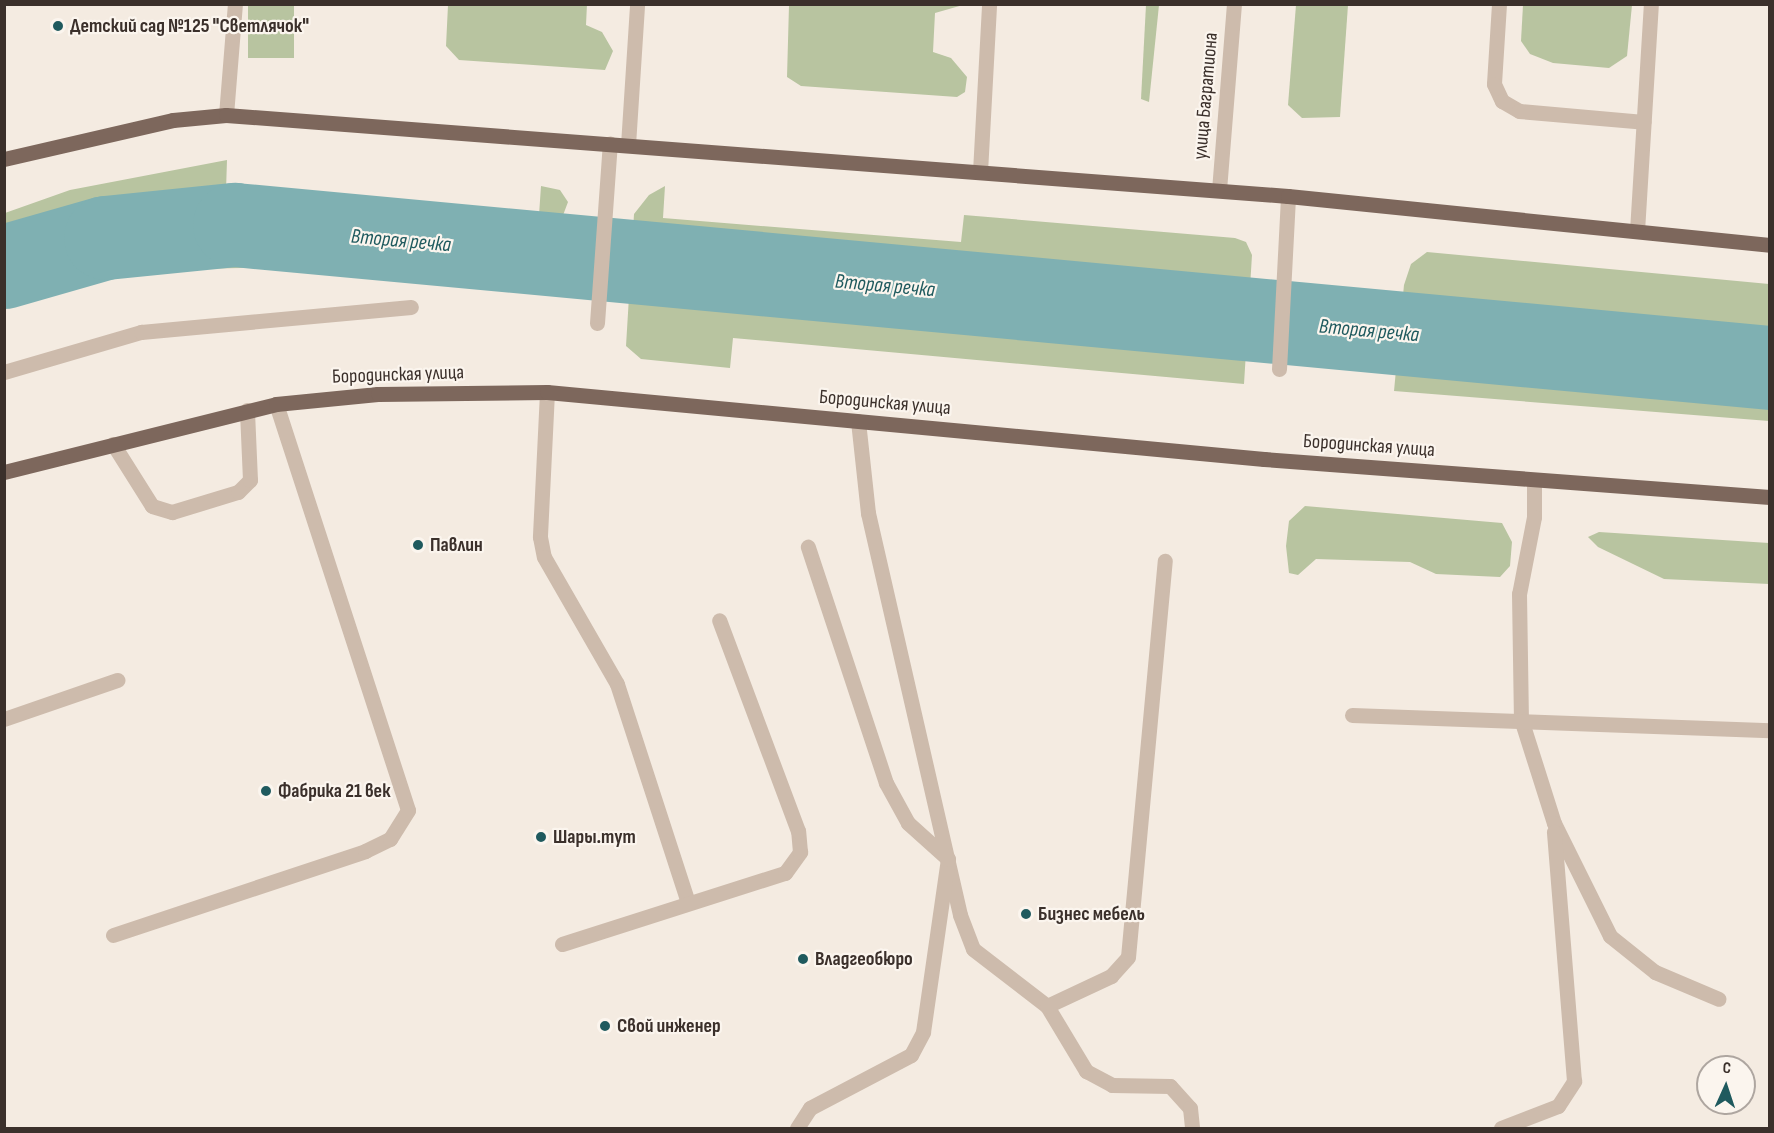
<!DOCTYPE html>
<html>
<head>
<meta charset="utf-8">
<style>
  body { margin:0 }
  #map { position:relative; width:1774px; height:1133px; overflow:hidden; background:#f4ebe1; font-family:"Sofia Sans Condensed",sans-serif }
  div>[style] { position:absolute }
  .green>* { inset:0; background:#b8c4a0; transform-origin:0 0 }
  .river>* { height:84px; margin:-42px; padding:0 42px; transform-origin:42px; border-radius:42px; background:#7fb0b2 }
  .minor>* { height:15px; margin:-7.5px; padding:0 7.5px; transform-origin:7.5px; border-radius:7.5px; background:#cdbbac }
  .major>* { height:15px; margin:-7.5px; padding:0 7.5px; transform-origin:7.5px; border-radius:7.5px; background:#7d675c }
  .dots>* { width:16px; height:16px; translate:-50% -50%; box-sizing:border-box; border:3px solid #fbf5ee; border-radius:50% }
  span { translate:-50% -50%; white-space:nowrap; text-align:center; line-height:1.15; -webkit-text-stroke:4.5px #fbf5ee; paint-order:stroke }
  .poi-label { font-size:20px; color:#3b302b; font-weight:700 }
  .left { translate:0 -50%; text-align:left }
  .street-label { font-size:20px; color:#3b302b }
  .water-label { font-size:21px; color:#1f5a5e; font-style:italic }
  .frame { position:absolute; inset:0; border:6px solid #3b302b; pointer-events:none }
  .north { position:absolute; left:1696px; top:1055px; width:60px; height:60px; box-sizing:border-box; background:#fbf5ee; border:2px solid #aea6a0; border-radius:50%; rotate:3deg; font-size:16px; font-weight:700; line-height:24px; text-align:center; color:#3b302b }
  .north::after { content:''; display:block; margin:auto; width:21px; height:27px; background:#1f5a5e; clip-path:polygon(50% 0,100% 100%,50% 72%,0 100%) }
</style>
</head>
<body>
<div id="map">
  <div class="green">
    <i style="clip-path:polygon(587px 4px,586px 25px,602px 32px,613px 51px,605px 70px,459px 60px,446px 46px,448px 5px)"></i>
    <i style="left:248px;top:5px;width:46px;height:53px"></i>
    <i style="clip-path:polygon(789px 5px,963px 5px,935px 13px,933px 52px,951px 58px,967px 77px,965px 92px,957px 97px,801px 86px,787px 77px)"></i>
    <i style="clip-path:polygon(1146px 5px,1159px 5px,1149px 102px,1141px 99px)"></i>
    <i style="clip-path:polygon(1296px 5px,1348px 5px,1340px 117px,1302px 118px,1288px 105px)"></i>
    <i style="clip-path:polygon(1523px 5px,1632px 5px,1627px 56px,1609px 68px,1553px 63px,1530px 54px,1521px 41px)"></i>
    <i style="clip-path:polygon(227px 160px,226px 191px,539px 215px,541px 186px,560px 190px,568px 202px,545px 263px,126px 270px,5px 301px,5px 213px,70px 190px)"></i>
    <i style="clip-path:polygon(665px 186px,663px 218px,961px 242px,964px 215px,1235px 238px,1246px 242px,1252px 255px,1244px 384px,733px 338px,730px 368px,641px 359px,626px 346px,634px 214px,649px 195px)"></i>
    <i style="clip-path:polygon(1427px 252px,1769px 284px,1769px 421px,1394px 391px,1404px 285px,1411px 264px)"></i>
    <i style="clip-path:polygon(1305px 506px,1502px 523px,1512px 542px,1510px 566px,1500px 577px,1436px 574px,1410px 562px,1316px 559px,1298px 575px,1289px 573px,1286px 546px,1289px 521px)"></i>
    <i style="clip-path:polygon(1599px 532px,1769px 543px,1769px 584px,1664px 579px,1598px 547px,1588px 537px)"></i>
  </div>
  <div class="river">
    <i style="left:4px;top:267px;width:106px;rotate:-15.9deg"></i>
    <i style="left:106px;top:238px;width:130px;rotate:-5.8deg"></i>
    <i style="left:235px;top:225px;width:1542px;rotate:5.32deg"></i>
  </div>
  <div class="minor">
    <i style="left:1499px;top:4px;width:80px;rotate:93.6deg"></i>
    <i style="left:1494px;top:84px;width:19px;rotate:65deg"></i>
    <i style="left:1502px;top:101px;width:20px;rotate:30deg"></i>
    <i style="left:1519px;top:111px;width:125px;rotate:5deg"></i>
    <i style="left:226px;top:115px;width:111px;rotate:-85.4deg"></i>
    <i style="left:628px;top:145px;width:141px;rotate:-86.3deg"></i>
    <i style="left:980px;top:172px;width:168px;rotate:-86.9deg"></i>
    <i style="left:1219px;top:190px;width:187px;rotate:-85.4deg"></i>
    <i style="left:1637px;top:231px;width:227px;rotate:-86.5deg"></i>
    <i style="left:597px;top:323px;width:180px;rotate:-85.9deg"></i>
    <i style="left:1279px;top:369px;width:173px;rotate:-87deg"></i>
    <i style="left:4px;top:372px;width:143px;rotate:-16.3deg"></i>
    <i style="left:141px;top:332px;width:271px;rotate:-5.3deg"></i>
    <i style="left:547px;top:392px;width:145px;rotate:92.8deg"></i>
    <i style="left:540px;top:537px;width:20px;rotate:79deg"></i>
    <i style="left:544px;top:557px;width:146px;rotate:60.1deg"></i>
    <i style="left:617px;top:684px;width:230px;rotate:72deg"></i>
    <i style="left:858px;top:421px;width:93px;rotate:83.8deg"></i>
    <i style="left:868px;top:513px;width:412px;rotate:77.1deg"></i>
    <i style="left:960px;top:915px;width:36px;rotate:69deg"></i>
    <i style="left:973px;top:949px;width:93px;rotate:37.6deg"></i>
    <i style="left:1047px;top:1006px;width:76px;rotate:59deg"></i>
    <i style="left:1086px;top:1071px;width:30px;rotate:28deg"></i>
    <i style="left:1112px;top:1085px;width:58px;rotate:1deg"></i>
    <i style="left:1170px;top:1086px;width:30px;rotate:48deg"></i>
    <i style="left:1190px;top:1108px;width:20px;rotate:84deg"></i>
    <i style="left:113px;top:444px;width:73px;rotate:57.8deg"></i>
    <i style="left:152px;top:506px;width:21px;rotate:17deg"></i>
    <i style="left:172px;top:512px;width:69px;rotate:-16.9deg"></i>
    <i style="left:238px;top:492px;width:17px;rotate:-45deg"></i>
    <i style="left:250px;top:480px;width:70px;rotate:-92.5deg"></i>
    <i style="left:1534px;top:480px;width:37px;rotate:90deg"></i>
    <i style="left:1534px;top:517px;width:78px;rotate:101deg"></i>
    <i style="left:1519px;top:594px;width:125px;rotate:89.1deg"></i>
    <i style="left:1521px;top:719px;width:109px;rotate:72.4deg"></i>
    <i style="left:1554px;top:823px;width:126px;rotate:63.6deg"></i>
    <i style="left:1610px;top:936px;width:58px;rotate:38.7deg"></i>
    <i style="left:1655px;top:972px;width:69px;rotate:22.9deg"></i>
    <i style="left:1352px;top:715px;width:418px;rotate:2.1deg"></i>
    <i style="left:4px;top:719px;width:120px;rotate:-19deg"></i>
    <i style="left:113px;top:935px;width:266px;rotate:-18.4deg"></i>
    <i style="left:365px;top:851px;width:28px;rotate:-26deg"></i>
    <i style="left:390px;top:839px;width:34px;rotate:-58deg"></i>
    <i style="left:408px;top:810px;width:427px;rotate:-108deg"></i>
    <i style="left:562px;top:944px;width:234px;rotate:-17.7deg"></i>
    <i style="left:785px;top:873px;width:26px;rotate:-54deg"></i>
    <i style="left:800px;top:852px;width:21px;rotate:-95deg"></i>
    <i style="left:798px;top:831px;width:225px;rotate:-110.5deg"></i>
    <i style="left:1047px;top:1006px;width:71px;rotate:-25.1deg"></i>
    <i style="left:1111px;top:976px;width:25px;rotate:-48deg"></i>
    <i style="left:1128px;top:957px;width:398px;rotate:-84.7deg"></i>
    <i style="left:797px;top:1128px;width:24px;rotate:-57deg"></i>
    <i style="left:810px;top:1108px;width:114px;rotate:-27.7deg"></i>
    <i style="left:911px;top:1055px;width:26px;rotate:-62deg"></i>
    <i style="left:923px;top:1032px;width:175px;rotate:-81.8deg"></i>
    <i style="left:948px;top:859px;width:54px;rotate:-138deg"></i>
    <i style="left:908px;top:823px;width:46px;rotate:-118.8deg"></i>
    <i style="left:886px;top:783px;width:249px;rotate:-108.3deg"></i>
    <i style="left:1501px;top:1128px;width:61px;rotate:-21.1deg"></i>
    <i style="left:1558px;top:1106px;width:30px;rotate:-57deg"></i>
    <i style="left:1574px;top:1081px;width:250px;rotate:-94.6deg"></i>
  </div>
  <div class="major">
    <i style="left:4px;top:159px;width:173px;rotate:-13deg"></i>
    <i style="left:173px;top:120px;width:53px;rotate:-5.4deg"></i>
    <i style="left:226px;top:115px;width:1065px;rotate:4.36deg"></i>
    <i style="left:1288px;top:196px;width:484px;rotate:5.8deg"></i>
    <i style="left:4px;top:472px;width:280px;rotate:-14deg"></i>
    <i style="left:276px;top:404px;width:102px;rotate:-5.6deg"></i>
    <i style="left:378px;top:394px;width:169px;rotate:-0.7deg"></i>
    <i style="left:547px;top:392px;width:720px;rotate:5.34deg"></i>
    <i style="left:1264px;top:459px;width:507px;rotate:4.29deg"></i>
  </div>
  <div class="dots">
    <i style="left:58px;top:26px;background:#1f5a5e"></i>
    <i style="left:418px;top:545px;background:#1f5a5e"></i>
    <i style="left:266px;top:791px;background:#1f5a5e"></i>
    <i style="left:541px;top:837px;background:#1f5a5e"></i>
    <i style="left:1026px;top:914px;background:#1f5a5e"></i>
    <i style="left:803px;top:959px;background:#1f5a5e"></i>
    <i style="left:605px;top:1026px;background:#1f5a5e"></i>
  </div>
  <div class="poi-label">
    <span class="left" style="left:70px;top:26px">Детский сад №125 "Светлячок"</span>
    <span class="left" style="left:430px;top:545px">Павлин</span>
    <span class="left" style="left:278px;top:791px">Фабрика 21 век</span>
    <span class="left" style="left:553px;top:837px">Шары.тут</span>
    <span class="left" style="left:1038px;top:914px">Бизнес мебель</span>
    <span class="left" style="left:815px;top:959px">Владгеобюро</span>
    <span class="left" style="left:617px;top:1026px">Свой инженер</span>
  </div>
  <div class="street-label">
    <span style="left:1206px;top:96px;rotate:-85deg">улица Багратиона</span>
    <span style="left:398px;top:375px;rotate:-2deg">Бородинская улица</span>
    <span style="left:885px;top:403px;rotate:5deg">Бородинская улица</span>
    <span style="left:1369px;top:446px;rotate:4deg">Бородинская улица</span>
  </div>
  <div class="water-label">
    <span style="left:401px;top:241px;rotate:5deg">Вторая речка</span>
    <span style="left:885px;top:286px;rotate:5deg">Вторая речка</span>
    <span style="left:1369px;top:331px;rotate:5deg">Вторая речка</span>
  </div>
  <div class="frame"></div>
  <div class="north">С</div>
</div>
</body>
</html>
